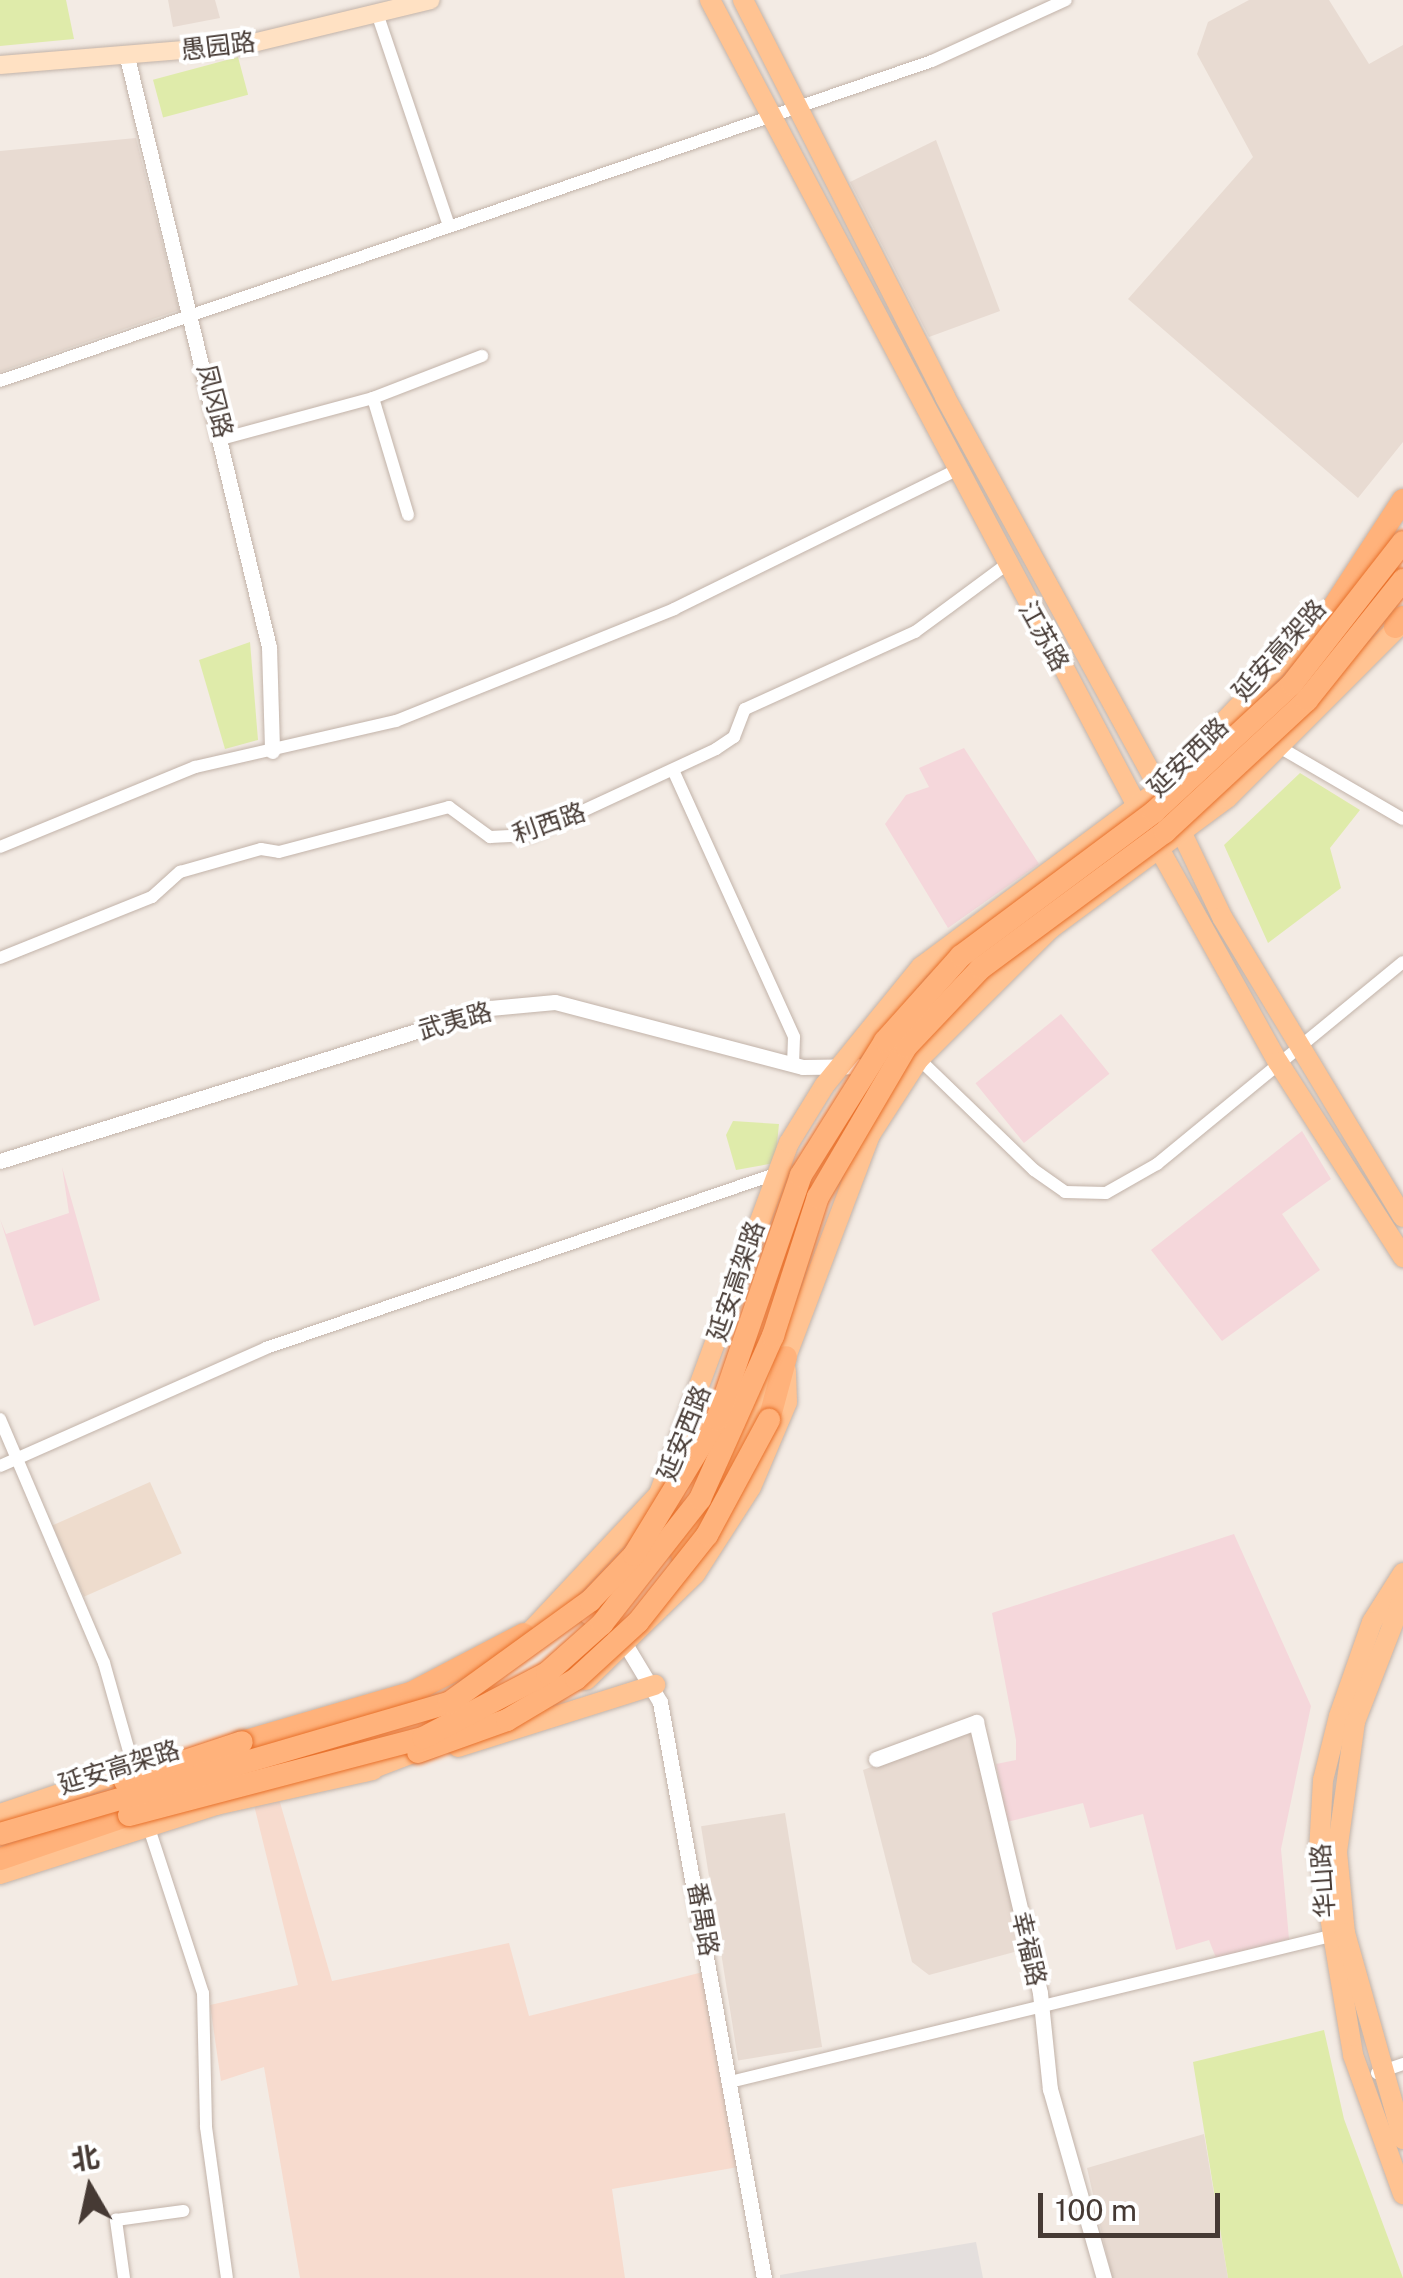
<!DOCTYPE html>
<html>
<head>
<meta charset="utf-8">
<style>
  body { margin:0 }
  #map { position:relative; width:1403px; height:2278px; overflow:hidden; background:#f3ebe4; font-family:"Public Sans","Noto Sans SC",sans-serif }
  div>[style] { position:absolute }
  .residential>* { inset:0; background:#e8dbd2; transform-origin:0 0 }
  .commercial>* { inset:0; background:#f7dbce }
  .education>* { inset:0; background:#eedccd; transform-origin:0 0 }
  .medical>* { inset:0; background:#f5d7db; transform-origin:0 0 }
  .green>* { inset:0; background:#dfebaa; transform-origin:0 0 }
  .parking>* { inset:0; background:#e4dfdd }
  .roads { filter:drop-shadow(0 0 2px #c2b3a9) drop-shadow(0 0 2px #c2b3a9) }
  .minor>* { height:12px; margin:-6px; padding:0 6px; transform-origin:6px; border-radius:6px; background:#fff }
  .tertiary>* { height:15px; margin:-7.5px; padding:0 7.5px; transform-origin:7.5px; border-radius:7.5px; background:#fff }
  .secondary>* { height:18px; margin:-9px; padding:0 9px; transform-origin:9px; border-radius:9px; background:#ffe1c3 }
  .primary>* { height:20px; margin:-10px; padding:0 10px; transform-origin:10px; border-radius:10px; background:#ffc392 }
  .trunk>* { height:22px; margin:-11px; padding:0 11px; transform-origin:11px; border-radius:11px; background:#ffb27b }
  .bridges { filter:drop-shadow(0 0 2px #e8702a) drop-shadow(0 0 2px #e8702a) }
  .trunk-bridge>* { height:22px; margin:-11px; padding:0 11px; transform-origin:11px; border-radius:11px; background:#ffb27b }
  span { translate:-50% -50%; white-space:nowrap; text-align:center; line-height:1.15; -webkit-text-stroke:8px #fff; paint-order:stroke }
  .street-label { font-size:25px; color:#463a34 }
  .north { position:absolute; left:40px; top:2138px; width:100px; height:100px; -webkit-text-stroke:8px #fff; paint-order:stroke; rotate:351deg; font-size:28px; font-weight:700; line-height:40px; text-align:center; color:#463a34 }
  .north::after { content:''; display:block; margin:auto; width:35px; height:45px; background:#463a34; clip-path:polygon(50% 0,100% 100%,50% 72%,0 100%) }
  .scale { position:absolute; left:1038px; top:2193px; width:182px; height:45px; box-sizing:border-box; border:5px solid #463a34; border-top:0; padding-left:12px; font-size:30px; line-height:35px; white-space:nowrap; color:#463a34; -webkit-text-stroke:8px #fff; paint-order:stroke }
</style>
</head>
<body>
<div id="map">
  <div class="residential">
    <i style="clip-path:polygon(168px 0,215px 0,220px 18px,173px 27px)"></i>
    <i style="clip-path:polygon(1249px 0,1329px 0,1369px 64px,1403px 45px,1403px 442px,1358px 498px,1128px 299px,1253px 157px,1197px 54px,1208px 22px)"></i>
    <i style="clip-path:polygon(136px 138px,179px 310px,0 372px,0 151px)"></i>
    <i style="clip-path:polygon(936px 140px,1000px 311px,929px 337px,850px 182px)"></i>
    <i style="clip-path:polygon(973px 1730px,1025px 1949px,929px 1975px,912px 1962px,863px 1770px)"></i>
    <i style="left:785px;top:1813px;width:237px;height:85px;rotate:81deg"></i>
    <i style="clip-path:polygon(1204px 2134px,1228px 2278px,1112px 2278px,1087px 2168px)"></i>
  </div>
  <div class="commercial">
    <i style="clip-path:polygon(279px 1799px,332px 1981px,509px 1943px,529px 2016px,703px 1972px,744px 2166px,612px 2189px,625px 2278px,300px 2278px,264px 2067px,221px 2081px,210px 2005px,298px 1985px,254px 1805px)"></i>
  </div>
  <div class="education">
    <i style="left:150px;top:1482px;width:78px;height:107px;rotate:66deg"></i>
  </div>
  <div class="medical">
    <i style="clip-path:polygon(964px 748px,1039px 864px,948px 928px,885px 824px,906px 795px,929px 787px,919px 768px)"></i>
    <i style="left:1061px;top:1014px;width:77px;height:110px;rotate:51deg"></i>
    <i style="clip-path:polygon(1302px 1131px,1331px 1179px,1282px 1214px,1320px 1270px,1222px 1341px,1151px 1250px)"></i>
    <i style="clip-path:polygon(62px 1167px,100px 1300px,34px 1326px,0 1219px,6px 1234px,69px 1213px)"></i>
    <i style="clip-path:polygon(1234px 1534px,1311px 1706px,1281px 1849px,1289px 1939px,1216px 1958px,1209px 1940px,1176px 1950px,1143px 1814px,1090px 1828px,1083px 1803px,1007px 1822px,996px 1764px,1016px 1760px,1016px 1740px,992px 1613px)"></i>
  </div>
  <div class="green">
    <i style="clip-path:polygon(0 0,66px 0,74px 39px,0 46px)"></i>
    <i style="left:238px;top:57px;width:39px;height:88px;rotate:75deg"></i>
    <i style="clip-path:polygon(250px 642px,258px 740px,225px 749px,199px 660px)"></i>
    <i style="clip-path:polygon(1300px 773px,1360px 810px,1330px 848px,1341px 888px,1268px 943px,1224px 845px)"></i>
    <i style="clip-path:polygon(733px 1121px,779px 1124px,775px 1163px,736px 1170px,726px 1135px)"></i>
    <i style="clip-path:polygon(1324px 2030px,1344px 2119px,1403px 2278px,1228px 2278px,1193px 2062px)"></i>
  </div>
  <div class="parking">
    <i style="clip-path:polygon(976px 2242px,983px 2278px,780px 2278px,780px 2275px)"></i>
  </div>
  <div class="roads">
    <div class="minor">
      <i style="left:378px;top:16px;width:222px;rotate:71.3deg"></i>
      <i style="left:0;top:381px;width:985px;rotate:-18.95deg"></i>
      <i style="left:932px;top:61px;width:147px;rotate:-24.5deg"></i>
      <i style="left:373px;top:398px;width:122px;rotate:73.3deg"></i>
      <i style="left:225px;top:438px;width:153px;rotate:-15.1deg"></i>
      <i style="left:373px;top:398px;width:117px;rotate:-21.1deg"></i>
      <i style="left:1281px;top:748px;width:141px;rotate:30.2deg"></i>
      <i style="left:673px;top:770px;width:293px;rotate:65.6deg"></i>
      <i style="left:794px;top:1037px;width:27px;rotate:92deg"></i>
      <i style="left:0;top:847px;width:211px;rotate:-22.3deg"></i>
      <i style="left:195px;top:767px;width:206px;rotate:-12.9deg"></i>
      <i style="left:396px;top:721px;width:300px;rotate:-21.9deg"></i>
      <i style="left:674px;top:609px;width:312px;rotate:-26.2deg"></i>
      <i style="left:0;top:958px;width:164px;rotate:-21.9deg"></i>
      <i style="left:152px;top:897px;width:38px;rotate:-42deg"></i>
      <i style="left:180px;top:872px;width:84px;rotate:-15.9deg"></i>
      <i style="left:261px;top:849px;width:18px;rotate:9deg"></i>
      <i style="left:279px;top:852px;width:176px;rotate:-14.8deg"></i>
      <i style="left:449px;top:807px;width:51px;rotate:36.2deg"></i>
      <i style="left:490px;top:837px;width:41px;rotate:-2.8deg"></i>
      <i style="left:531px;top:835px;width:204px;rotate:-24.9deg"></i>
      <i style="left:716px;top:749px;width:22px;rotate:-34deg"></i>
      <i style="left:734px;top:737px;width:30px;rotate:-69deg"></i>
      <i style="left:745px;top:709px;width:187px;rotate:-24.4deg"></i>
      <i style="left:915px;top:632px;width:113px;rotate:-36.4deg"></i>
      <i style="left:919px;top:1059px;width:160px;rotate:44deg"></i>
      <i style="left:1034px;top:1170px;width:38px;rotate:35deg"></i>
      <i style="left:1065px;top:1192px;width:41px;rotate:1.4deg"></i>
      <i style="left:1106px;top:1193px;width:59px;rotate:-29.6deg"></i>
      <i style="left:1157px;top:1164px;width:318px;rotate:-39.4deg"></i>
      <i style="left:0;top:1419px;width:265px;rotate:66.9deg"></i>
      <i style="left:104px;top:1663px;width:117px;rotate:74.2deg"></i>
      <i style="left:0;top:1466px;width:291px;rotate:-23.9deg"></i>
      <i style="left:266px;top:1348px;width:541px;rotate:-18.87deg"></i>
      <i style="left:148px;top:1825px;width:177px;rotate:71.9deg"></i>
      <i style="left:203px;top:1993px;width:134px;rotate:88.7deg"></i>
      <i style="left:206px;top:2127px;width:152px;rotate:82.1deg"></i>
      <i style="left:1377px;top:2073px;width:28px;rotate:-19deg"></i>
      <i style="left:730px;top:2082px;width:627px;rotate:-13.66deg"></i>
      <i style="left:124px;top:2278px;width:59px;rotate:-97.9deg"></i>
      <i style="left:116px;top:2220px;width:68px;rotate:-7.7deg"></i>
    </div>
    <div class="tertiary">
      <i style="left:127px;top:57px;width:607px;rotate:76.47deg"></i>
      <i style="left:269px;top:647px;width:104px;rotate:88.3deg"></i>
      <i style="left:0;top:1161px;width:513px;rotate:-17.34deg"></i>
      <i style="left:490px;top:1008px;width:65px;rotate:-5.3deg"></i>
      <i style="left:555px;top:1002px;width:256px;rotate:14.7deg"></i>
      <i style="left:803px;top:1067px;width:70px;rotate:-0.8deg"></i>
      <i style="left:572px;top:1604px;width:70px;rotate:38deg"></i>
      <i style="left:627px;top:1647px;width:64px;rotate:59deg"></i>
      <i style="left:660px;top:1702px;width:585px;rotate:79.77deg"></i>
      <i style="left:876px;top:1759px;width:107px;rotate:-20.3deg"></i>
      <i style="left:976px;top:1722px;width:278px;rotate:76.7deg"></i>
      <i style="left:1040px;top:1993px;width:97px;rotate:84.1deg"></i>
      <i style="left:1050px;top:2089px;width:197px;rotate:74.1deg"></i>
    </div>
    <div class="secondary">
      <i style="left:0;top:65px;width:246px;rotate:-4.7deg"></i>
      <i style="left:245px;top:45px;width:191px;rotate:-13.6deg"></i>
    </div>
    <div class="primary">
      <i style="left:710px;top:0;width:925px;rotate:62.08deg"></i>
      <i style="left:743px;top:0;width:445px;rotate:63deg"></i>
      <i style="left:945px;top:397px;width:458px;rotate:61.3deg"></i>
      <i style="left:1178px;top:825px;width:102px;rotate:64.4deg"></i>
      <i style="left:1222px;top:917px;width:350px;rotate:58.9deg"></i>
      <i style="left:1156px;top:843px;width:251px;rotate:60.9deg"></i>
      <i style="left:1278px;top:1062px;width:232px;rotate:57.3deg"></i>
      <i style="left:681px;top:1555px;width:224px;rotate:-62.1deg"></i>
      <i style="left:786px;top:1357px;width:237px;rotate:-69.3deg"></i>
      <i style="left:870px;top:1135px;width:90px;rotate:-57.2deg"></i>
      <i style="left:919px;top:1059px;width:185px;rotate:-44.8deg"></i>
      <i style="left:1050px;top:929px;width:220px;rotate:-36.5deg"></i>
      <i style="left:1227px;top:798px;width:249px;rotate:-45deg"></i>
      <i style="left:1403px;top:1573px;width:58px;rotate:122.3deg"></i>
      <i style="left:1372px;top:1622px;width:100px;rotate:109.3deg"></i>
      <i style="left:1339px;top:1716px;width:66px;rotate:104deg"></i>
      <i style="left:1323px;top:1780px;width:71px;rotate:93.2deg"></i>
      <i style="left:1319px;top:1851px;width:207px;rotate:80.5deg"></i>
      <i style="left:1353px;top:2055px;width:148px;rotate:70.2deg"></i>
      <i style="left:1403px;top:1598px;width:133px;rotate:111.2deg"></i>
      <i style="left:1355px;top:1722px;width:131px;rotate:97.9deg"></i>
      <i style="left:1337px;top:1852px;width:81px;rotate:84.4deg"></i>
      <i style="left:1345px;top:1933px;width:214px;rotate:74.3deg"></i>
      <i style="left:516px;top:1647px;width:209px;rotate:-46.9deg"></i>
      <i style="left:659px;top:1494px;width:374px;rotate:-69.7deg"></i>
      <i style="left:789px;top:1143px;width:67px;rotate:-58.4deg"></i>
      <i style="left:824px;top:1086px;width:154px;rotate:-50.8deg"></i>
      <i style="left:921px;top:967px;width:298px;rotate:-36.7deg"></i>
      <i style="left:1160px;top:789px;width:261px;rotate:-46.4deg"></i>
      <i style="left:586px;top:1680px;width:152px;rotate:-44.2deg"></i>
      <i style="left:695px;top:1574px;width:103px;rotate:-57.2deg"></i>
      <i style="left:751px;top:1487px;width:92px;rotate:-67deg"></i>
      <i style="left:787px;top:1402px;width:32px;rotate:-92deg"></i>
      <i style="left:542px;top:1690px;width:81px;rotate:-39deg"></i>
      <i style="left:458px;top:1747px;width:207px;rotate:-17.5deg"></i>
      <i style="left:363px;top:1772px;width:73px;rotate:-20.9deg"></i>
      <i style="left:0;top:1814px;width:148px;rotate:-18.6deg"></i>
      <i style="left:0;top:1874px;width:227px;rotate:-17.7deg"></i>
      <i style="left:216px;top:1805px;width:161px;rotate:-12.6deg"></i>
    </div>
    <div class="trunk">
      <i style="left:1332px;top:609px;width:130px;rotate:-56.9deg"></i>
      <i style="left:1395px;top:627px;width:13px;rotate:-51deg"></i>
      <i style="left:769px;top:1420px;width:65px;rotate:-74.9deg"></i>
      <i style="left:242px;top:1742px;width:176px;rotate:-16.2deg"></i>
      <i style="left:411px;top:1693px;width:127px;rotate:-27.6deg"></i>
      <i style="left:0;top:1859px;width:136px;rotate:-18.8deg"></i>
    </div>
  </div>
  <div class="bridges">
    <div class="trunk-bridge">
      <i style="left:418px;top:1752px;width:95px;rotate:-19.8deg"></i>
      <i style="left:507px;top:1720px;width:80px;rotate:-30.7deg"></i>
      <i style="left:576px;top:1679px;width:84px;rotate:-42.6deg"></i>
      <i style="left:638px;top:1622px;width:111px;rotate:-51.6deg"></i>
      <i style="left:707px;top:1535px;width:131px;rotate:-61.7deg"></i>
      <i style="left:125px;top:1781px;width:123px;rotate:-18.4deg"></i>
      <i style="left:129px;top:1815px;width:304px;rotate:-14.7deg"></i>
      <i style="left:423px;top:1738px;width:140px;rotate:-27.7deg"></i>
      <i style="left:547px;top:1673px;width:74px;rotate:-41.7deg"></i>
      <i style="left:602px;top:1624px;width:159px;rotate:-51.9deg"></i>
      <i style="left:700px;top:1499px;width:179px;rotate:-65.9deg"></i>
      <i style="left:773px;top:1336px;width:146px;rotate:-72.1deg"></i>
      <i style="left:818px;top:1197px;width:174px;rotate:-59.6deg"></i>
      <i style="left:906px;top:1047px;width:109px;rotate:-46.5deg"></i>
      <i style="left:981px;top:968px;width:229px;rotate:-36.5deg"></i>
      <i style="left:1165px;top:832px;width:194px;rotate:-42.9deg"></i>
      <i style="left:1307px;top:700px;width:154px;rotate:-51.3deg"></i>
      <i style="left:0;top:1834px;width:468px;rotate:-16.3deg"></i>
      <i style="left:449px;top:1703px;width:174px;rotate:-35.9deg"></i>
      <i style="left:590px;top:1601px;width:64px;rotate:-46.3deg"></i>
      <i style="left:634px;top:1555px;width:159px;rotate:-58.6deg"></i>
      <i style="left:717px;top:1419px;width:258px;rotate:-71deg"></i>
      <i style="left:801px;top:1175px;width:158px;rotate:-57.9deg"></i>
      <i style="left:885px;top:1041px;width:114px;rotate:-48.2deg"></i>
      <i style="left:961px;top:956px;width:241px;rotate:-36.7deg"></i>
      <i style="left:1154px;top:812px;width:188px;rotate:-42.8deg"></i>
      <i style="left:1292px;top:684px;width:180px;rotate:-52deg"></i>
    </div>
  </div>
  <div class="street-label">
    <span style="left:218px;top:46px;rotate:-7deg">愚园路</span>
    <span style="left:215px;top:401px;rotate:76deg">凤冈路</span>
    <span style="left:1044px;top:636px;rotate:61deg">江苏路</span>
    <span style="left:1279px;top:650px;rotate:-48deg">延安高架路</span>
    <span style="left:1188px;top:757px;rotate:-44deg">延安西路</span>
    <span style="left:549px;top:823px;rotate:-19deg">利西路</span>
    <span style="left:455px;top:1021px;rotate:-16deg">武夷路</span>
    <span style="left:736px;top:1281px;rotate:-71deg">延安高架路</span>
    <span style="left:684px;top:1433px;rotate:-68deg">延安西路</span>
    <span style="left:119px;top:1767px;rotate:-17deg">延安高架路</span>
    <span style="left:1323px;top:1881px;rotate:-94deg">华山路</span>
    <span style="left:703px;top:1919px;rotate:80deg">番禺路</span>
    <span style="left:1029px;top:1949px;rotate:77deg">幸福路</span>
  </div>
  <div class="north">北</div>
  <div class="scale">100 m</div>
</div>
</body>
</html>
